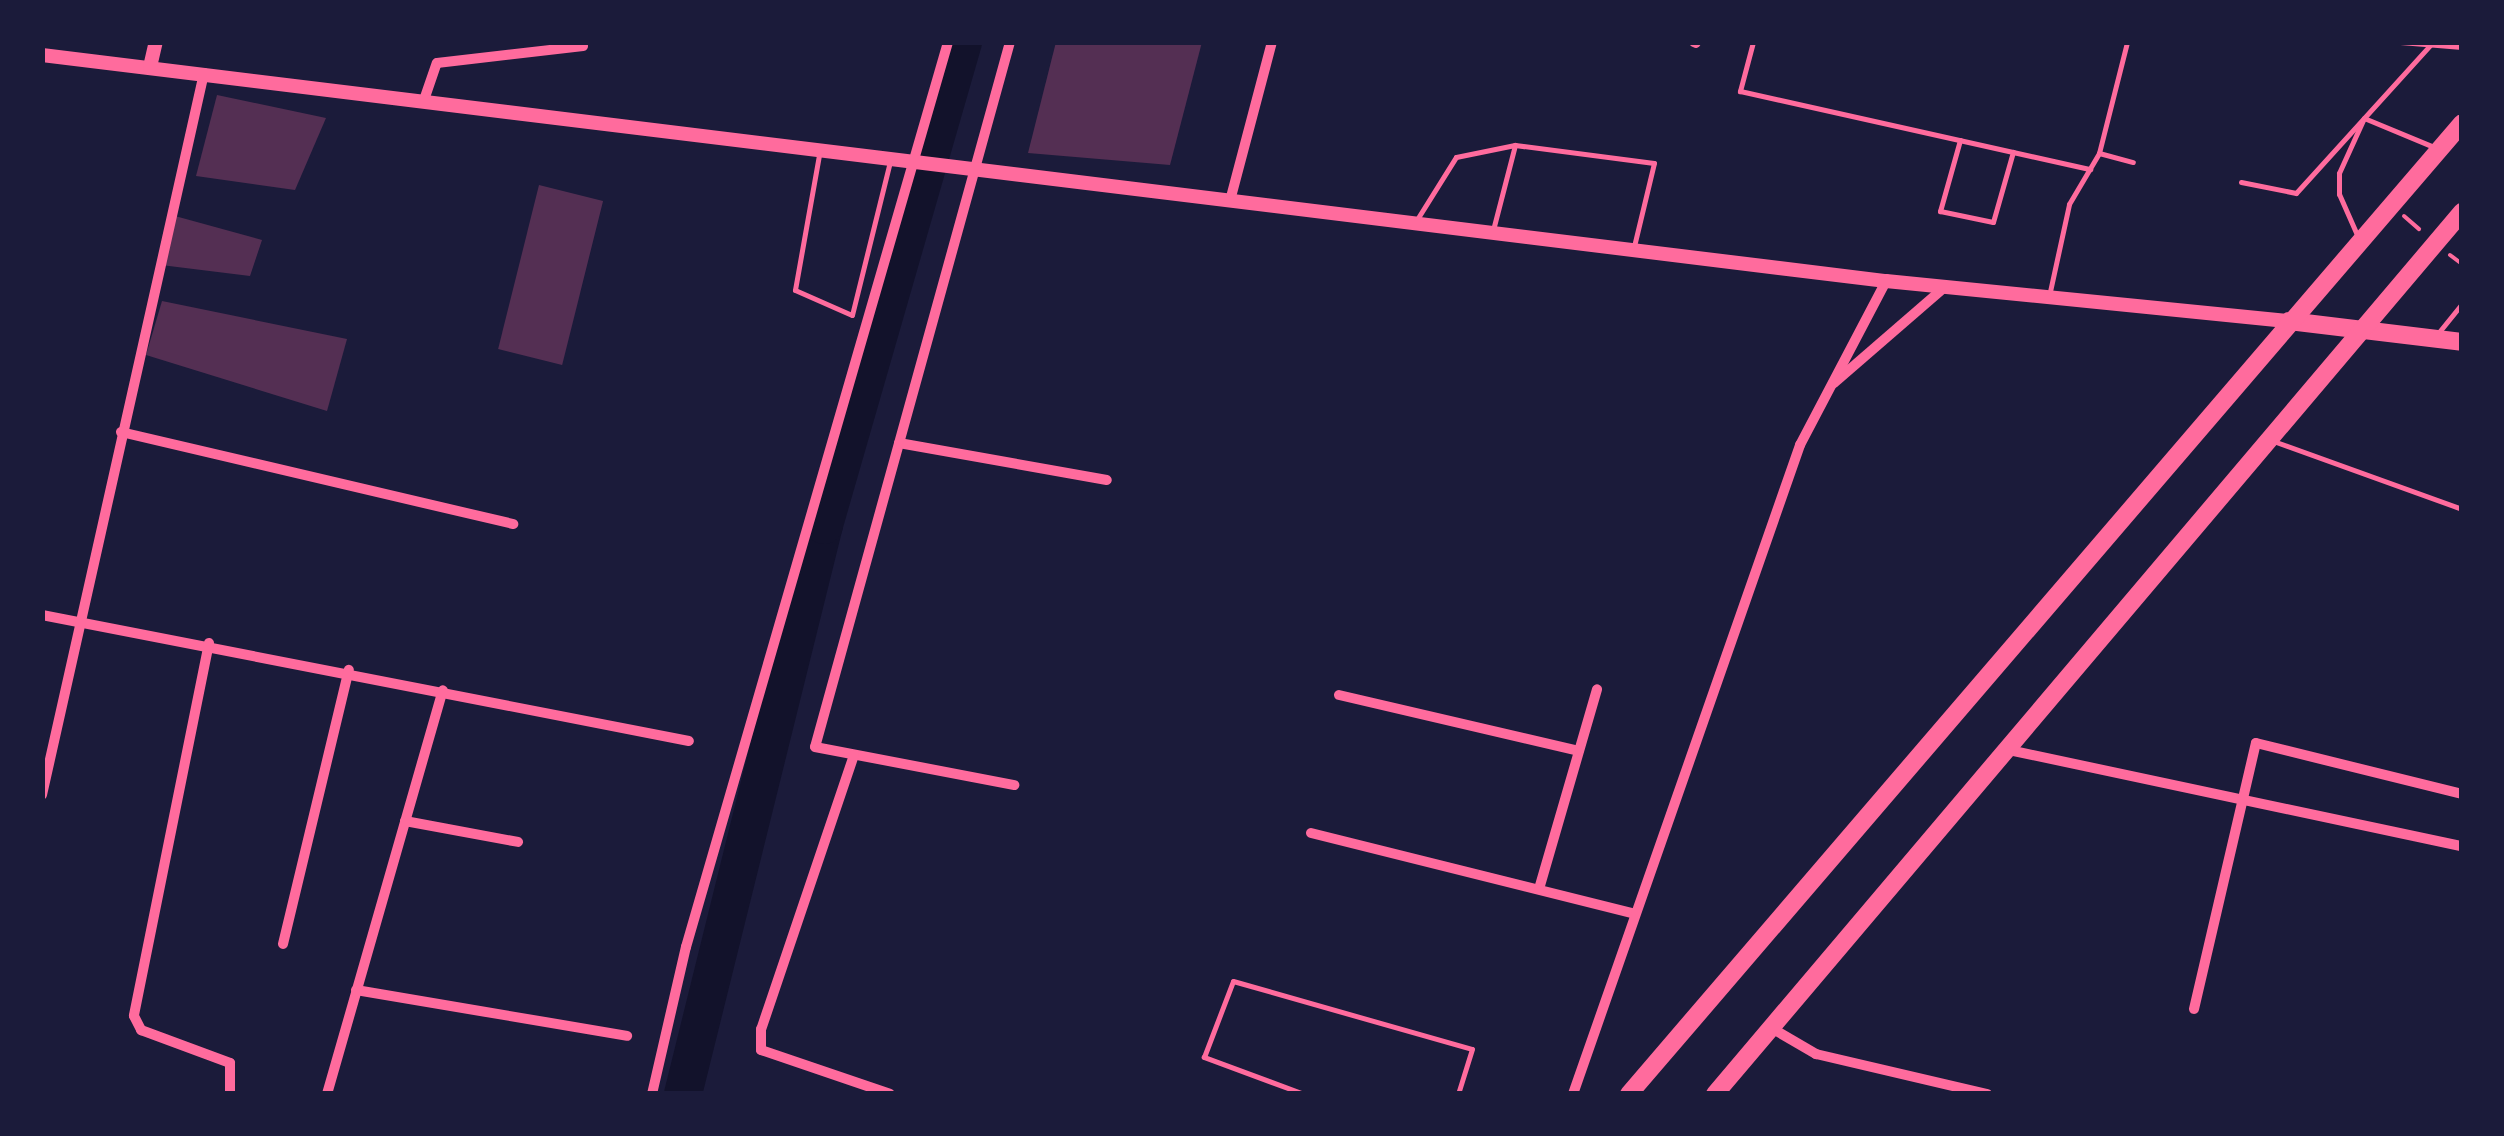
<!DOCTYPE html>
<html>
<head>
<meta charset="utf-8">
<style>
  body { margin:0 }
  #map { position:relative; width:2504px; height:1136px; overflow:hidden; background:#1b1b3a; font-family:"Noto Serif",serif }
  div>[style] { position:absolute }
  .river>* { height:38px; margin:-19px; padding:0 19px; transform-origin:19px; border-radius:19px; background:#12122b }
  .building>* { inset:0; background:#542f53; transform-origin:0 0 }
  .path>* { height:4px; margin:-2px; padding:0 2px; transform-origin:2px; border-radius:2px; background:#ff6b9d }
  .service>* { height:5px; margin:-2.5px; padding:0 2.5px; transform-origin:2.5px; border-radius:2.5px; background:#ff6b9d }
  .minor>* { height:10px; margin:-5px; padding:0 5px; transform-origin:5px; border-radius:5px; background:#ff6b9d }
  .tertiary>* { height:14px; margin:-7px; padding:0 7px; transform-origin:7px; border-radius:7px; background:#ff6b9d }
  .primary>* { height:18px; margin:-9px; padding:0 9px; transform-origin:9px; border-radius:9px; background:#ff6b9d }
  span { translate:-50% -50%; white-space:nowrap; text-align:center; line-height:1.15; -webkit-text-stroke:10px #1b1b3a; paint-order:stroke }
  .frame { position:absolute; inset:0; border:45px solid #1b1b3a; pointer-events:none }
</style>
</head>
<body>
<div id="map">
  <div class="river">
    <i style="left:683px;top:1094px;width:586px;rotate:-76.08deg"></i>
    <i style="left:824px;top:525px;width:503px;rotate:-73.94deg"></i>
  </div>
  <div class="building">
    <i style="clip-path:polygon(1056px 42px,1202px 42px,1170px 165px,1028px 153px)"></i>
    <i style="clip-path:polygon(217px 95px,326px 118px,295px 190px,196px 176px)"></i>
    <i style="left:539px;top:185px;width:66px;height:169px;rotate:14deg"></i>
    <i style="clip-path:polygon(175px 216px,262px 240px,250px 276px,161px 265px)"></i>
    <i style="clip-path:polygon(162px 301px,347px 339px,327px 411px,146px 355px)"></i>
  </div>
  <div class="path">
    <i style="left:2404px;top:216px;width:20px;rotate:41deg"></i>
    <i style="left:2450px;top:255px;width:15px;rotate:37deg"></i>
  </div>
  <div class="service">
    <i style="left:1753px;top:42px;width:51px;rotate:104.9deg"></i>
    <i style="left:1740px;top:91px;width:359px;rotate:12.6deg"></i>
    <i style="left:2400px;top:42px;width:62px;rotate:4.6deg"></i>
    <i style="left:1960px;top:140px;width:74px;rotate:105.7deg"></i>
    <i style="left:1940px;top:211px;width:54px;rotate:11.7deg"></i>
    <i style="left:1993px;top:222px;width:73px;rotate:-74.1deg"></i>
    <i style="left:2099px;top:153px;width:35px;rotate:15deg"></i>
    <i style="left:819px;top:155px;width:137px;rotate:100.1deg"></i>
    <i style="left:795px;top:290px;width:62px;rotate:23.7deg"></i>
    <i style="left:852px;top:315px;width:159px;rotate:-76.1deg"></i>
    <i style="left:2241px;top:182px;width:56px;rotate:11.3deg"></i>
    <i style="left:2296px;top:193px;width:204px;rotate:-47.8deg"></i>
    <i style="left:1416px;top:221px;width:75px;rotate:-58deg"></i>
    <i style="left:1456px;top:157px;width:60px;rotate:-11.5deg"></i>
    <i style="left:1493px;top:230px;width:88px;rotate:-75.5deg"></i>
    <i style="left:1515px;top:145px;width:140px;rotate:7.4deg"></i>
    <i style="left:1654px;top:163px;width:85px;rotate:103.5deg"></i>
    <i style="left:2358px;top:237px;width:47px;rotate:-113.8deg"></i>
    <i style="left:2339px;top:194px;width:21px;rotate:-90deg"></i>
    <i style="left:2339px;top:173px;width:60px;rotate:-65.6deg"></i>
    <i style="left:2364px;top:118px;width:76px;rotate:22.5deg"></i>
    <i style="left:2049px;top:296px;width:94px;rotate:-77.7deg"></i>
    <i style="left:2069px;top:204px;width:59px;rotate:-59.5deg"></i>
    <i style="left:2099px;top:153px;width:114px;rotate:-75.8deg"></i>
    <i style="left:2439px;top:332px;width:36px;rotate:-51deg"></i>
    <i style="left:2276px;top:442px;width:198px;rotate:19.8deg"></i>
    <i style="left:1304px;top:1094px;width:107px;rotate:-159.7deg"></i>
    <i style="left:1204px;top:1057px;width:81px;rotate:-69.1deg"></i>
    <i style="left:1233px;top:981px;width:248px;rotate:15.9deg"></i>
    <i style="left:1472px;top:1049px;width:47px;rotate:107.3deg"></i>
  </div>
  <div class="minor">
    <i style="left:1010px;top:42px;width:731px;rotate:105.46deg"></i>
    <i style="left:815px;top:747px;width:203px;rotate:10.8deg"></i>
    <i style="left:1694px;top:42px;width:2px;rotate:27deg"></i>
    <i style="left:424px;top:100px;width:39px;rotate:-71deg"></i>
    <i style="left:437px;top:63px;width:147px;rotate:-6.6deg"></i>
    <i style="left:1231px;top:197px;width:160px;rotate:-75.2deg"></i>
    <i style="left:1834px;top:383px;width:147px;rotate:-40.9deg"></i>
    <i style="left:121px;top:432px;width:403px;rotate:13.2deg"></i>
    <i style="left:899px;top:443px;width:211px;rotate:10.1deg"></i>
    <i style="left:42px;top:615px;width:659px;rotate:11.02deg"></i>
    <i style="left:209px;top:643px;width:380px;rotate:101.4deg"></i>
    <i style="left:134px;top:1016px;width:16px;rotate:63deg"></i>
    <i style="left:141px;top:1030px;width:95px;rotate:20.3deg"></i>
    <i style="left:230px;top:1063px;width:31px;rotate:90deg"></i>
    <i style="left:1339px;top:695px;width:246px;rotate:13.1deg"></i>
    <i style="left:2009px;top:750px;width:463px;rotate:12deg"></i>
    <i style="left:854px;top:755px;width:289px;rotate:108.7deg"></i>
    <i style="left:761px;top:1029px;width:21px;rotate:90deg"></i>
    <i style="left:761px;top:1050px;width:136px;rotate:18.8deg"></i>
    <i style="left:42px;top:795px;width:740px;rotate:-77.35deg"></i>
    <i style="left:405px;top:821px;width:115px;rotate:10.5deg"></i>
    <i style="left:1311px;top:833px;width:332px;rotate:14deg"></i>
    <i style="left:1539px;top:889px;width:208px;rotate:-73.8deg"></i>
    <i style="left:283px;top:944px;width:282px;rotate:-76.5deg"></i>
    <i style="left:356px;top:990px;width:275px;rotate:9.6deg"></i>
    <i style="left:2194px;top:1009px;width:273px;rotate:-76.9deg"></i>
    <i style="left:2256px;top:743px;width:212px;rotate:13.9deg"></i>
    <i style="left:1773px;top:1029px;width:50px;rotate:30.2deg"></i>
    <i style="left:1816px;top:1054px;width:176px;rotate:13.2deg"></i>
    <i style="left:327px;top:1094px;width:420px;rotate:-74deg"></i>
    <i style="left:652px;top:1094px;width:151px;rotate:-77deg"></i>
    <i style="left:686px;top:947px;width:942px;rotate:-73.85deg"></i>
    <i style="left:1573px;top:1094px;width:688px;rotate:-70.72deg"></i>
    <i style="left:1800px;top:445px;width:185px;rotate:-62.3deg"></i>
  </div>
  <div class="tertiary">
    <i style="left:42px;top:55px;width:1858px;rotate:6.99deg"></i>
    <i style="left:1886px;top:281px;width:405px;rotate:5.7deg"></i>
    <i style="left:150px;top:67px;width:26px;rotate:-77deg"></i>
  </div>
  <div class="primary">
    <i style="left:2289px;top:321px;width:174px;rotate:6.9deg"></i>
    <i style="left:1629px;top:1094px;width:1279px;rotate:-49.37deg"></i>
    <i style="left:1715px;top:1094px;width:1156px;rotate:-49.74deg"></i>
  </div>
  <div class="frame"></div>
</div>
</body>
</html>
